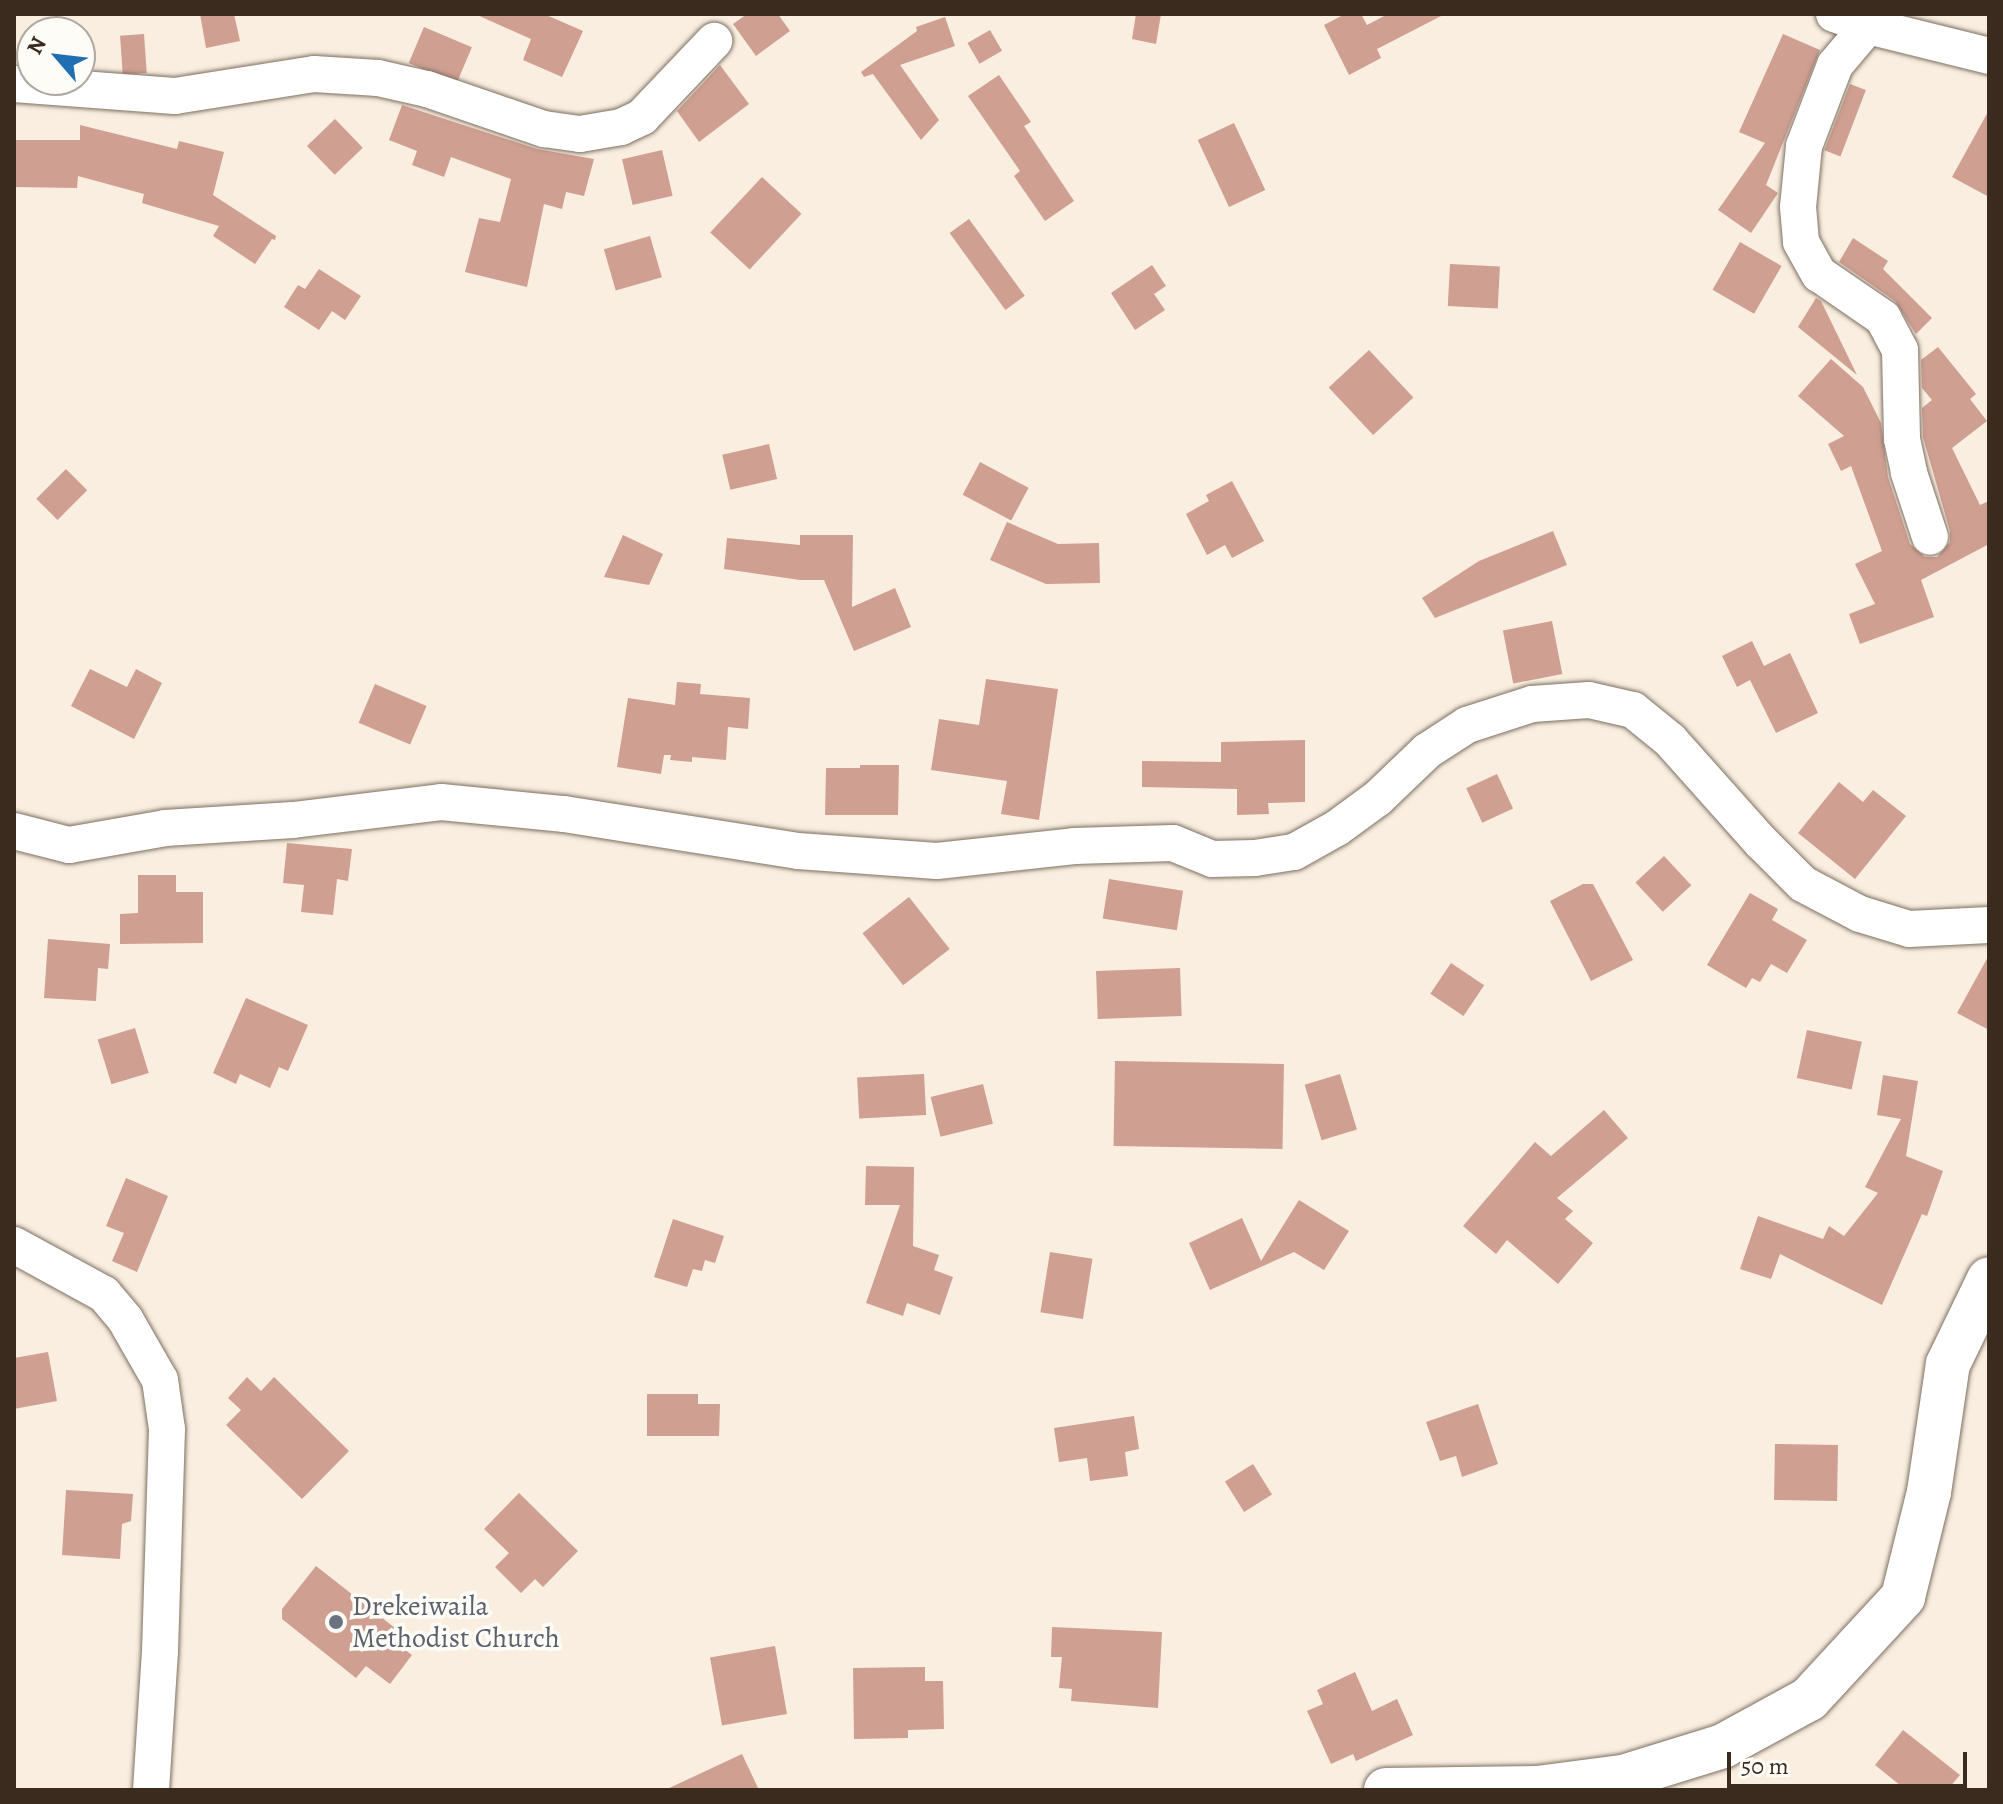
<!DOCTYPE html>
<html>
<head>
<meta charset="utf-8">
<style>
  body { margin:0 }
  #map { position:relative; width:2003px; height:1804px; overflow:hidden; background:#f9eedf; font-family:Alegreya,serif }
  div>[style] { position:absolute }
  .building>* { inset:0; background:#cf9f91; transform-origin:0 0 }
  .roads { filter:drop-shadow(0 0 2px #7e6f62) drop-shadow(0 0 2px #7e6f62) }
  .minor>* { height:36px; margin:-18px; padding:0 18px; transform-origin:18px; border-radius:18px; background:#fff }
  .tertiary>* { height:44px; margin:-22px; padding:0 22px; transform-origin:22px; border-radius:22px; background:#fff }
  .dots>* { width:22px; height:22px; translate:-50% -50%; box-sizing:border-box; border:4px solid #fdfcf7; border-radius:50% }
  span { translate:-50% -50%; white-space:nowrap; text-align:center; line-height:1.15; -webkit-text-stroke:7px #fdfcf7; paint-order:stroke }
  .worship-label { font-size:28px; color:#5b616d }
  .left { translate:0 -50%; text-align:left }
  .frame { position:absolute; inset:0; border:16px solid #3b2a1e; pointer-events:none }
  .north { position:absolute; left:16px; top:16px; width:80px; height:80px; box-sizing:border-box; background:#fdfcf7; border:2px solid #afa8a0; border-radius:50%; rotate:298deg; font-size:22px; font-weight:700; line-height:32px; text-align:center; color:#3b2a1e }
  .north::after { content:''; display:block; margin:auto; width:28px; height:36px; background:#1f6fb2; clip-path:polygon(50% 0,100% 100%,50% 72%,0 100%) }
  .scale { position:absolute; left:1727px; top:1752px; width:240px; height:36px; box-sizing:border-box; border:4px solid #3b2a1e; border-top:0; padding-left:10px; font-size:24px; line-height:28px; white-space:nowrap; color:#3b2a1e; -webkit-text-stroke:6px #fdfcf7; paint-order:stroke }
</style>
</head>
<body>
<div id="map">
  <div class="building">
    <i style="clip-path:polygon(200px 14px,234px 14px,240px 41px,206px 48px)"></i>
    <i style="clip-path:polygon(475px 14px,544px 14px,583px 31px,562px 77px,523px 60px,531px 39px)"></i>
    <i style="clip-path:polygon(747px 14px,778px 14px,790px 31px,756px 56px,733px 24px)"></i>
    <i style="clip-path:polygon(1136px 14px,1161px 14px,1156px 44px,1132px 39px)"></i>
    <i style="clip-path:polygon(1345px 14px,1361px 14px,1367px 25px,1388px 14px,1445px 14px,1377px 49px,1381px 58px,1349px 75px,1324px 25px)"></i>
    <i style="clip-path:polygon(945px 17px,955px 46px,900px 65px,939px 120px,921px 140px,873px 74px,864px 77px,861px 72px,917px 31px,916px 27px)"></i>
    <i style="left:424px;top:27px;width:52px;height:39px;rotate:23deg"></i>
    <i style="left:990px;top:30px;width:24px;height:26px;rotate:60deg"></i>
    <i style="left:144px;top:34px;width:39px;height:24px;rotate:86deg"></i>
    <i style="clip-path:polygon(1783px 34px,1820px 50px,1766px 185px,1778px 193px,1751px 233px,1718px 210px,1765px 143px,1739px 132px)"></i>
    <i style="clip-path:polygon(720px 65px,749px 104px,699px 142px,677px 111px)"></i>
    <i style="clip-path:polygon(999px 75px,1031px 122px,1024px 126px,1074px 201px,1045px 221px,1014px 176px,1020px 171px,968px 96px)"></i>
    <i style="left:1850px;top:84px;width:17px;height:71px;rotate:21deg"></i>
    <i style="clip-path:polygon(402px 105px,537px 149px,594px 159px,584px 196px,566px 192px,562px 209px,544px 204px,527px 287px,465px 272px,479px 218px,500px 222px,511px 179px,451px 157px,444px 177px,412px 165px,417px 151px,389px 140px)"></i>
    <i style="clip-path:polygon(1989px 110px,1989px 197px,1952px 177px)"></i>
    <i style="left:335px;top:119px;width:40px;height:39px;rotate:46deg"></i>
    <i style="left:1234px;top:123px;width:74px;height:40px;rotate:65deg"></i>
    <i style="clip-path:polygon(80px 125px,177px 149px,179px 141px,224px 152px,213px 195px,276px 236px,275px 240px,272px 239px,255px 264px,213px 236px,219px 226px,142px 203px,144px 194px,78px 176px,77px 188px,14px 187px,14px 140px,80px 140px)"></i>
    <i style="left:662px;top:150px;width:47px;height:41px;rotate:77deg"></i>
    <i style="left:762px;top:177px;width:54px;height:76px;rotate:43deg"></i>
    <i style="left:969px;top:219px;width:95px;height:24px;rotate:54deg"></i>
    <i style="left:650px;top:236px;width:43px;height:48px;rotate:74deg"></i>
    <i style="clip-path:polygon(1853px 238px,1888px 261px,1883px 269px,1932px 318px,1916px 334px,1895px 301px,1839px 262px)"></i>
    <i style="left:1740px;top:242px;width:48px;height:55px;rotate:30deg"></i>
    <i style="left:1450px;top:264px;width:50px;height:42px;rotate:3deg"></i>
    <i style="clip-path:polygon(1152px 265px,1166px 286px,1154px 294px,1165px 310px,1135px 330px,1111px 293px)"></i>
    <i style="clip-path:polygon(319px 269px,361px 296px,345px 320px,332px 311px,319px 330px,284px 307px,298px 285px,305px 289px)"></i>
    <i style="clip-path:polygon(1816px 298px,1821px 301px,1857px 375px,1798px 327px)"></i>
    <i style="clip-path:polygon(1938px 347px,1976px 394px,1970px 399px,1987px 421px,1952px 448px,1980px 505px,1989px 501px,1989px 544px,1921px 580px,1934px 617px,1860px 644px,1849px 614px,1875px 604px,1855px 564px,1882px 551px,1851px 466px,1841px 471px,1828px 444px,1844px 436px,1798px 396px,1831px 359px,1863px 387px,1881px 423px,1888px 477px,1910px 544px,1925px 557px,1937px 557px,1950px 542px,1950px 531px,1923px 437px,1922px 408px,1932px 400px,1922px 388px,1921px 360px)"></i>
    <i style="left:1369px;top:350px;width:65px;height:55px;rotate:47deg"></i>
    <i style="left:769px;top:444px;width:36px;height:48px;rotate:77deg"></i>
    <i style="left:980px;top:462px;width:55px;height:37px;rotate:28deg"></i>
    <i style="left:66px;top:469px;width:30px;height:42px;rotate:45deg"></i>
    <i style="clip-path:polygon(1232px 481px,1264px 541px,1232px 558px,1225px 545px,1207px 555px,1186px 514px,1209px 501px,1206px 495px)"></i>
    <i style="clip-path:polygon(1007px 522px,1058px 544px,1099px 543px,1100px 583px,1046px 584px,990px 560px)"></i>
    <i style="clip-path:polygon(1553px 531px,1567px 565px,1435px 618px,1422px 598px,1479px 561px)"></i>
    <i style="clip-path:polygon(623px 535px,663px 554px,649px 585px,604px 577px)"></i>
    <i style="clip-path:polygon(800px 535px,853px 535px,852px 607px,895px 588px,911px 627px,854px 651px,824px 580px,800px 580px,724px 569px,727px 538px,800px 545px)"></i>
    <i style="left:1552px;top:621px;width:54px;height:50px;rotate:79deg"></i>
    <i style="clip-path:polygon(1752px 641px,1764px 666px,1790px 653px,1818px 713px,1776px 733px,1750px 680px,1737px 687px,1722px 656px)"></i>
    <i style="clip-path:polygon(90px 669px,127px 687px,136px 669px,162px 683px,134px 739px,71px 706px)"></i>
    <i style="clip-path:polygon(986px 679px,1058px 689px,1039px 820px,1001px 814px,1007px 781px,931px 770px,939px 719px,979px 725px)"></i>
    <i style="clip-path:polygon(677px 682px,701px 684px,700px 694px,750px 698px,748px 729px,728px 727px,726px 760px,692px 757px,692px 762px,670px 760px,671px 755px,664px 755px,661px 774px,617px 767px,628px 698px,675px 705px)"></i>
    <i style="left:375px;top:684px;width:56px;height:42px;rotate:23deg"></i>
    <i style="clip-path:polygon(1305px 740px,1305px 802px,1268px 803px,1269px 814px,1237px 815px,1237px 789px,1142px 787px,1142px 761px,1221px 762px,1221px 742px)"></i>
    <i style="clip-path:polygon(860px 765px,899px 765px,898px 815px,825px 815px,826px 768px,860px 768px)"></i>
    <i style="left:1497px;top:774px;width:38px;height:34px;rotate:65deg"></i>
    <i style="clip-path:polygon(1839px 782px,1863px 802px,1873px 790px,1906px 816px,1855px 879px,1798px 833px)"></i>
    <i style="clip-path:polygon(287px 843px,352px 849px,348px 881px,337px 879px,333px 915px,301px 912px,304px 885px,283px 883px)"></i>
    <i style="left:1664px;top:856px;width:40px;height:39px;rotate:47deg"></i>
    <i style="clip-path:polygon(138px 875px,176px 875px,176px 892px,203px 892px,203px 943px,120px 944px,120px 914px,138px 913px)"></i>
    <i style="left:1109px;top:879px;width:75px;height:40px;rotate:9deg"></i>
    <i style="clip-path:polygon(1583px 884px,1593px 884px,1633px 960px,1591px 981px,1550px 901px)"></i>
    <i style="clip-path:polygon(1750px 893px,1778px 909px,1772px 920px,1807px 940px,1787px 973px,1771px 964px,1760px 982px,1752px 978px,1746px 988px,1707px 965px)"></i>
    <i style="left:909px;top:897px;width:66px;height:59px;rotate:52deg"></i>
    <i style="clip-path:polygon(48px 939px,110px 944px,108px 969px,98px 968px,96px 1001px,44px 998px)"></i>
    <i style="clip-path:polygon(1989px 955px,1989px 1030px,1957px 1013px)"></i>
    <i style="left:1451px;top:963px;width:40px;height:37px;rotate:34deg"></i>
    <i style="left:1180px;top:968px;width:48px;height:84px;rotate:88deg"></i>
    <i style="clip-path:polygon(246px 998px,308px 1025px,288px 1071px,279px 1067px,270px 1088px,240px 1074px,236px 1084px,213px 1073px)"></i>
    <i style="left:135px;top:1028px;width:47px;height:39px;rotate:73deg"></i>
    <i style="left:1807px;top:1030px;width:56px;height:49px;rotate:12deg"></i>
    <i style="left:1115px;top:1061px;width:169px;height:85px;rotate:1deg"></i>
    <i style="left:924px;top:1074px;width:41px;height:67px;rotate:87deg"></i>
    <i style="left:1340px;top:1074px;width:58px;height:37px;rotate:73deg"></i>
    <i style="clip-path:polygon(1883px 1075px,1918px 1081px,1906px 1156px,1943px 1171px,1927px 1216px,1922px 1214px,1882px 1305px,1780px 1254px,1771px 1279px,1740px 1269px,1758px 1216px,1823px 1239px,1829px 1226px,1844px 1236px,1878px 1193px,1865px 1187px,1901px 1119px,1877px 1115px)"></i>
    <i style="left:983px;top:1084px;width:41px;height:54px;rotate:76deg"></i>
    <i style="clip-path:polygon(1604px 1110px,1628px 1138px,1557px 1198px,1573px 1211px,1565px 1219px,1593px 1243px,1558px 1284px,1507px 1240px,1496px 1254px,1463px 1226px,1535px 1142px,1551px 1156px)"></i>
    <i style="clip-path:polygon(866px 1166px,914px 1167px,913px 1246px,939px 1255px,934px 1270px,953px 1277px,940px 1315px,907px 1303px,903px 1316px,866px 1303px,900px 1205px,865px 1205px)"></i>
    <i style="clip-path:polygon(126px 1178px,168px 1196px,137px 1272px,112px 1261px,124px 1233px,106px 1226px)"></i>
    <i style="clip-path:polygon(1299px 1200px,1349px 1231px,1324px 1270px,1294px 1252px,1210px 1290px,1189px 1243px,1242px 1218px,1261px 1261px)"></i>
    <i style="clip-path:polygon(673px 1219px,724px 1236px,715px 1263px,705px 1260px,702px 1271px,693px 1269px,687px 1287px,654px 1277px)"></i>
    <i style="left:1050px;top:1252px;width:43px;height:61px;rotate:9deg"></i>
    <i style="clip-path:polygon(48px 1352px,57px 1401px,14px 1409px,14px 1358px)"></i>
    <i style="clip-path:polygon(247px 1377px,261px 1391px,274px 1377px,349px 1451px,302px 1499px,226px 1425px,241px 1410px,228px 1398px)"></i>
    <i style="clip-path:polygon(647px 1394px,698px 1394px,698px 1404px,720px 1404px,719px 1436px,647px 1436px)"></i>
    <i style="clip-path:polygon(1478px 1404px,1498px 1464px,1462px 1477px,1456px 1456px,1440px 1461px,1426px 1422px)"></i>
    <i style="clip-path:polygon(1134px 1416px,1139px 1449px,1125px 1452px,1128px 1476px,1090px 1481px,1087px 1458px,1059px 1462px,1054px 1428px)"></i>
    <i style="left:1775px;top:1444px;width:63px;height:56px;rotate:1deg"></i>
    <i style="left:1253px;top:1464px;width:36px;height:33px;rotate:58deg"></i>
    <i style="clip-path:polygon(66px 1490px,133px 1494px,131px 1521px,122px 1524px,120px 1559px,62px 1555px)"></i>
    <i style="clip-path:polygon(519px 1493px,578px 1551px,543px 1587px,535px 1579px,521px 1593px,495px 1567px,509px 1553px,484px 1529px)"></i>
    <i style="clip-path:polygon(316px 1566px,395px 1628px,388px 1637px,412px 1655px,390px 1684px,366px 1666px,356px 1678px,282px 1619px,282px 1609px)"></i>
    <i style="clip-path:polygon(1052px 1627px,1162px 1632px,1158px 1708px,1071px 1701px,1072px 1689px,1059px 1688px,1062px 1657px,1051px 1657px)"></i>
    <i style="left:775px;top:1646px;width:69px;height:66px;rotate:80deg"></i>
    <i style="clip-path:polygon(925px 1667px,925px 1681px,943px 1681px,944px 1729px,908px 1730px,908px 1738px,854px 1739px,853px 1668px)"></i>
    <i style="clip-path:polygon(1355px 1672px,1372px 1711px,1397px 1699px,1413px 1735px,1356px 1761px,1353px 1754px,1331px 1764px,1307px 1711px,1323px 1704px,1317px 1690px)"></i>
    <i style="clip-path:polygon(1903px 1730px,1960px 1775px,1947px 1790px,1906px 1790px,1875px 1765px)"></i>
    <i style="clip-path:polygon(742px 1754px,759px 1790px,665px 1790px)"></i>
  </div>
  <div class="roads">
    <div class="minor">
      <i style="left:1834px;top:14px;width:36px;rotate:19deg"></i>
      <i style="left:1868px;top:26px;width:125px;rotate:13.9deg"></i>
      <i style="left:1868px;top:26px;width:51px;rotate:130.2deg"></i>
      <i style="left:1835px;top:65px;width:87px;rotate:110.9deg"></i>
      <i style="left:1804px;top:146px;width:61px;rotate:95.6deg"></i>
      <i style="left:1798px;top:207px;width:35px;rotate:85deg"></i>
      <i style="left:1801px;top:242px;width:37px;rotate:61deg"></i>
      <i style="left:1819px;top:274px;width:78px;rotate:34.5deg"></i>
      <i style="left:1883px;top:318px;width:36px;rotate:62deg"></i>
      <i style="left:1900px;top:350px;width:89px;rotate:88.7deg"></i>
      <i style="left:1902px;top:439px;width:35px;rotate:78deg"></i>
      <i style="left:1909px;top:473px;width:67px;rotate:71.8deg"></i>
      <i style="left:14px;top:84px;width:161px;rotate:4.3deg"></i>
      <i style="left:175px;top:96px;width:141px;rotate:-9deg"></i>
      <i style="left:314px;top:74px;width:64px;rotate:3.6deg"></i>
      <i style="left:378px;top:78px;width:50px;rotate:12.7deg"></i>
      <i style="left:427px;top:89px;width:124px;rotate:18.9deg"></i>
      <i style="left:544px;top:129px;width:36px;rotate:8deg"></i>
      <i style="left:580px;top:134px;width:42px;rotate:-9.7deg"></i>
      <i style="left:621px;top:127px;width:23px;rotate:-25deg"></i>
      <i style="left:642px;top:117px;width:105px;rotate:-46.5deg"></i>
      <i style="left:14px;top:831px;width:57px;rotate:14.3deg"></i>
      <i style="left:69px;top:845px;width:97px;rotate:-10deg"></i>
      <i style="left:165px;top:828px;width:128px;rotate:-3.6deg"></i>
      <i style="left:293px;top:820px;width:149px;rotate:-6.9deg"></i>
      <i style="left:441px;top:802px;width:124px;rotate:5.6deg"></i>
      <i style="left:564px;top:814px;width:237px;rotate:9deg"></i>
      <i style="left:798px;top:851px;width:139px;rotate:4.1deg"></i>
      <i style="left:937px;top:861px;width:138px;rotate:-6.2deg"></i>
      <i style="left:1074px;top:846px;width:99px;rotate:-1.7deg"></i>
      <i style="left:1173px;top:843px;width:42px;rotate:22.3deg"></i>
      <i style="left:1212px;top:859px;width:43px;rotate:-1.3deg"></i>
      <i style="left:1255px;top:858px;width:39px;rotate:-9deg"></i>
      <i style="left:1294px;top:852px;width:49px;rotate:-29.2deg"></i>
      <i style="left:1337px;top:828px;width:51px;rotate:-36.2deg"></i>
      <i style="left:1378px;top:798px;width:68px;rotate:-43.8deg"></i>
      <i style="left:1427px;top:751px;width:48px;rotate:-33deg"></i>
      <i style="left:1467px;top:725px;width:68px;rotate:-17.9deg"></i>
      <i style="left:1532px;top:704px;width:57px;rotate:-4deg"></i>
      <i style="left:1589px;top:700px;width:45px;rotate:12.8deg"></i>
      <i style="left:1633px;top:710px;width:48px;rotate:39deg"></i>
      <i style="left:1670px;top:740px;width:137px;rotate:48.3deg"></i>
      <i style="left:1761px;top:842px;width:59px;rotate:45deg"></i>
      <i style="left:1803px;top:884px;width:64px;rotate:27.8deg"></i>
      <i style="left:1860px;top:914px;width:51px;rotate:17deg"></i>
      <i style="left:1909px;top:929px;width:80px;rotate:-2.9deg"></i>
      <i style="left:14px;top:1245px;width:102px;rotate:28.6deg"></i>
      <i style="left:104px;top:1294px;width:33px;rotate:50deg"></i>
      <i style="left:125px;top:1319px;width:70px;rotate:60.2deg"></i>
      <i style="left:160px;top:1380px;width:49px;rotate:81.9deg"></i>
      <i style="left:167px;top:1429px;width:222px;rotate:91.8deg"></i>
      <i style="left:160px;top:1651px;width:139px;rotate:93.7deg"></i>
    </div>
    <div class="tertiary">
      <i style="left:1386px;top:1790px;width:151px;rotate:-0.8deg"></i>
      <i style="left:1537px;top:1788px;width:87px;rotate:-7.3deg"></i>
      <i style="left:1623px;top:1777px;width:105px;rotate:-17.2deg"></i>
      <i style="left:1723px;top:1746px;width:98px;rotate:-28.7deg"></i>
      <i style="left:1809px;top:1699px;width:139px;rotate:-47.3deg"></i>
      <i style="left:1903px;top:1597px;width:108px;rotate:-76.1deg"></i>
      <i style="left:1929px;top:1492px;width:129px;rotate:-81.6deg"></i>
      <i style="left:1948px;top:1364px;width:94px;rotate:-64.2deg"></i>
    </div>
  </div>
  <div class="dots">
    <i style="left:336px;top:1622px;background:#6b7280"></i>
  </div>
  <div class="worship-label">
    <span class="left" style="left:352px;top:1622px">Drekeiwaila<br>Methodist Church</span>
  </div>
  <div class="frame"></div>
  <div class="north">N</div>
  <div class="scale">50 m</div>
</div>
</body>
</html>
